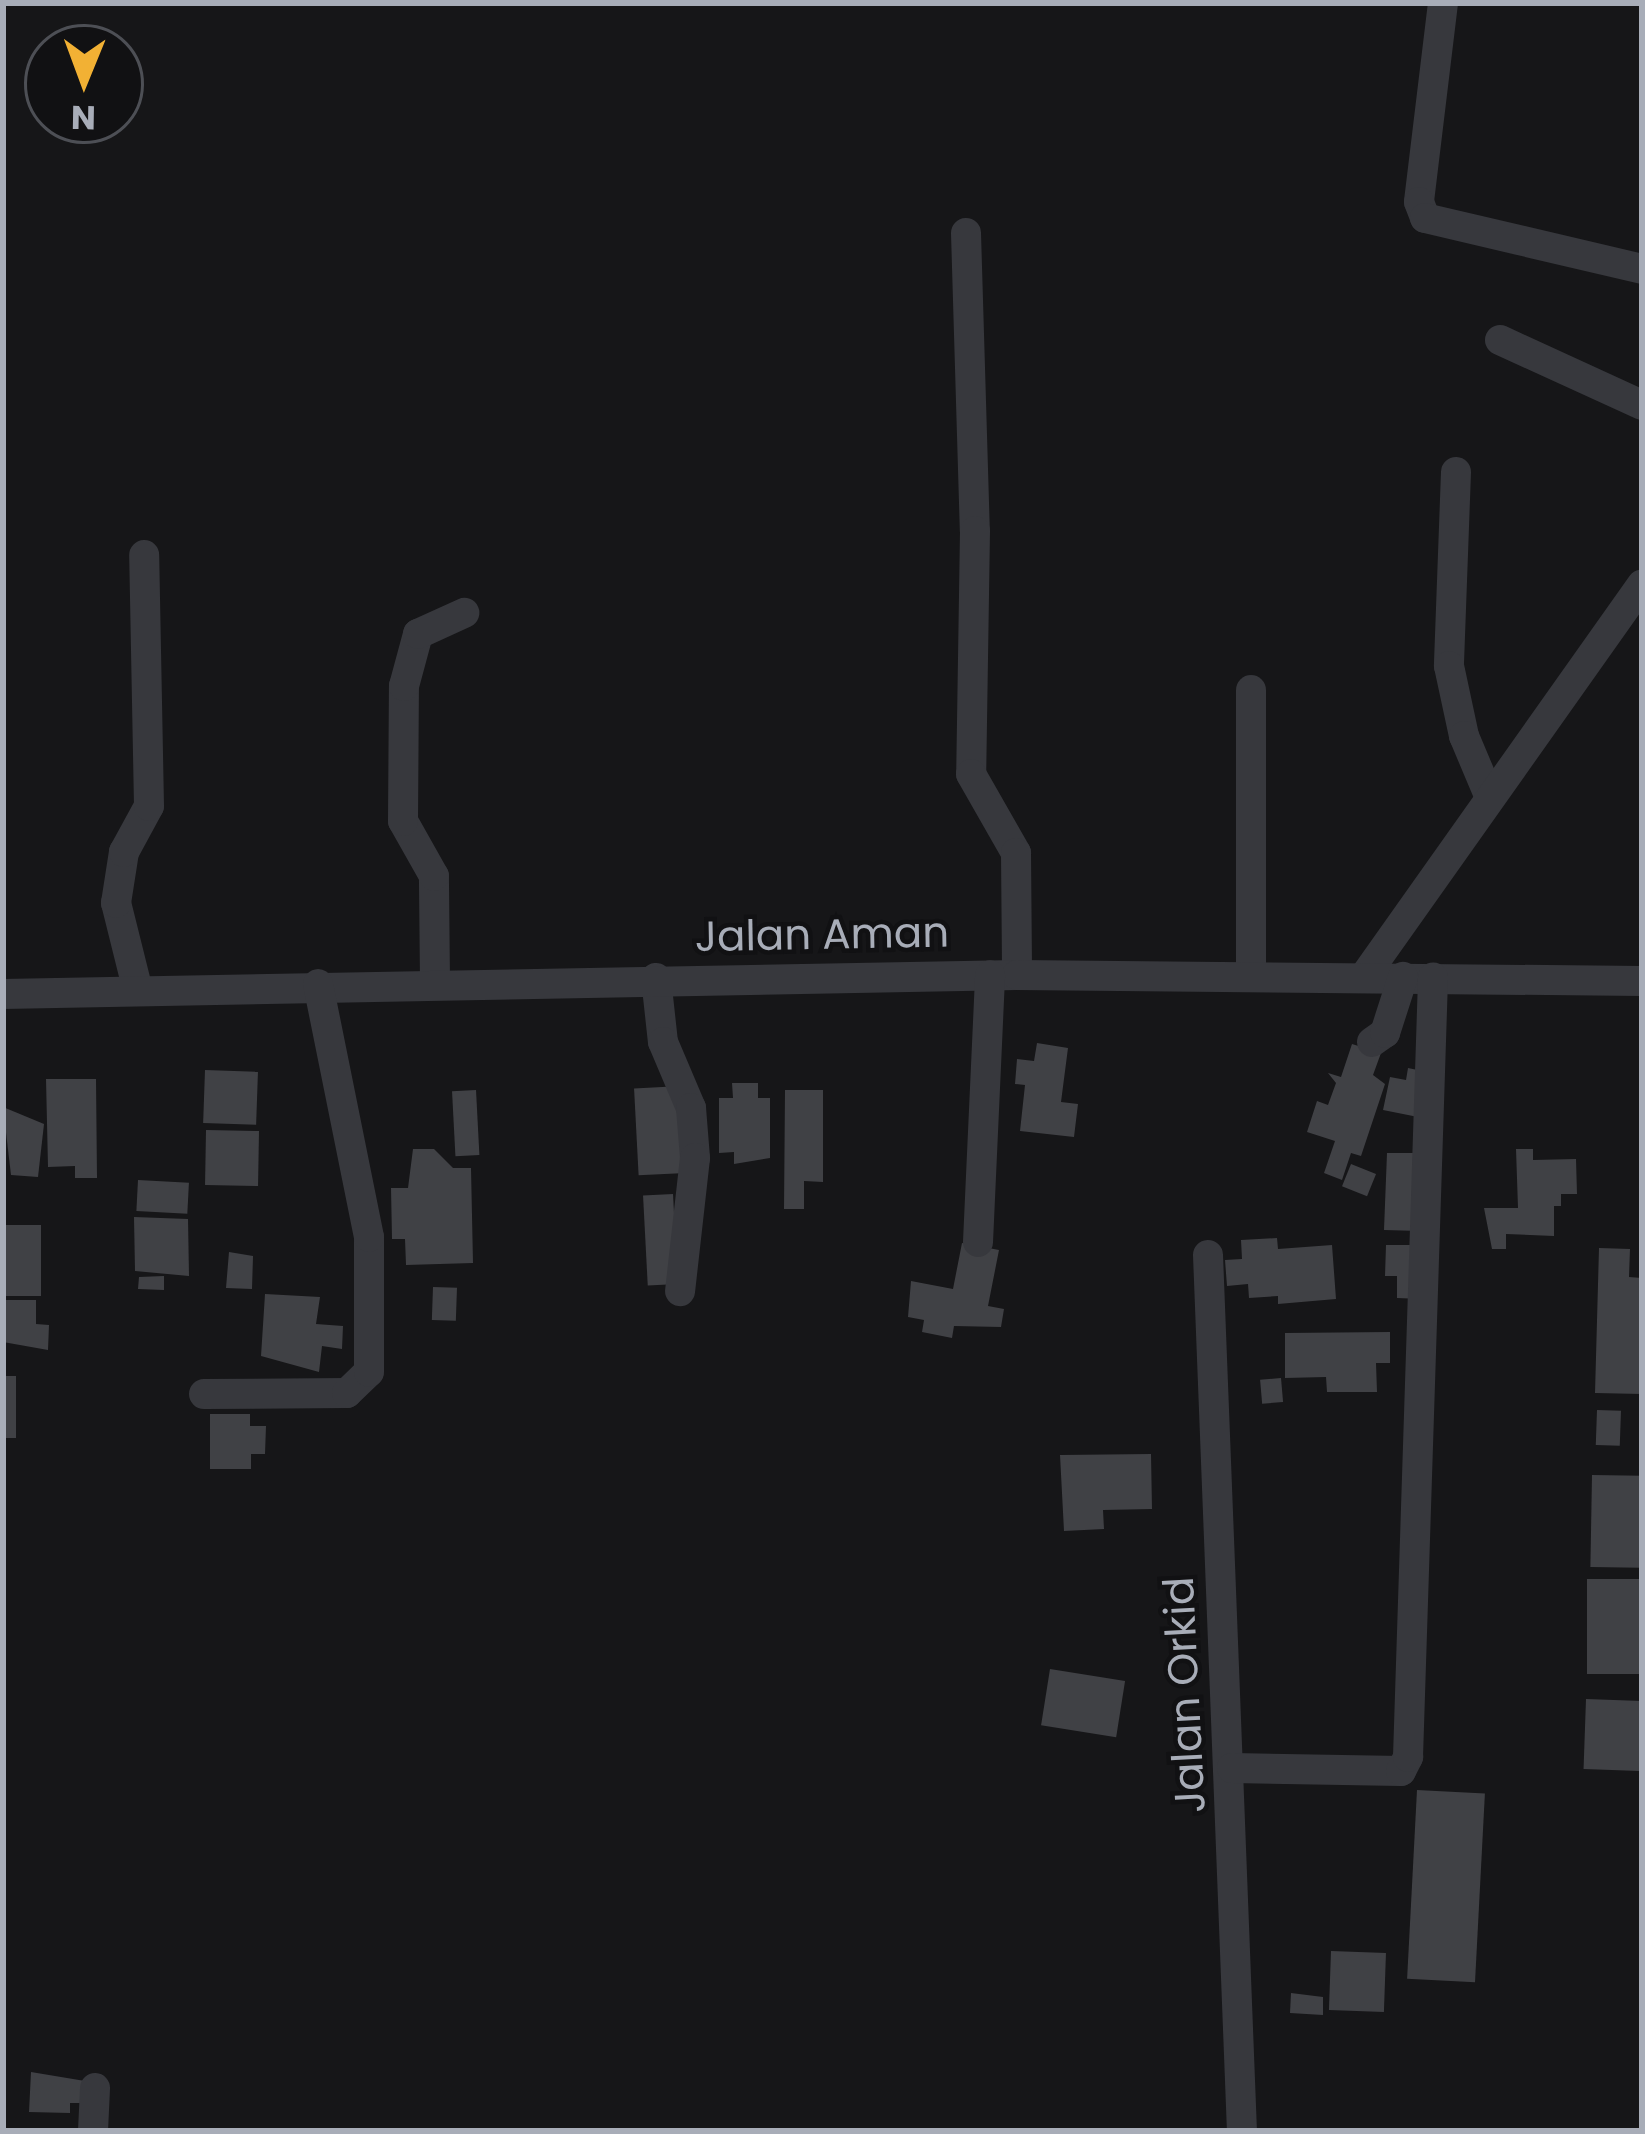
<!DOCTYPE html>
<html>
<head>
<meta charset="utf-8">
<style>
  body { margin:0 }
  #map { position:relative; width:1645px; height:2134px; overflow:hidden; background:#161618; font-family:Poppins,sans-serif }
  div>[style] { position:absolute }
  .building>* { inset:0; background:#404145; transform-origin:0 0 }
  .minor>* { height:30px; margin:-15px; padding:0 15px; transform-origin:15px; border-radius:15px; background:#37383d }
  span { translate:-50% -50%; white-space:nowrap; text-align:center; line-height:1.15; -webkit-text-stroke:9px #111113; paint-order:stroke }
  .street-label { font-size:42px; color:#a8adb8 }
  .frame { position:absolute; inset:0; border:6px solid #a8adb8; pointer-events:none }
  .north { position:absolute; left:24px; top:24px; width:120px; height:120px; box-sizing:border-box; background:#111113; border:3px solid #4d4f55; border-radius:50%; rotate:181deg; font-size:33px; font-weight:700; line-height:48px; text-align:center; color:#a8adb8 }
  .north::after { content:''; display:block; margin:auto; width:42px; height:54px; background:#f2b134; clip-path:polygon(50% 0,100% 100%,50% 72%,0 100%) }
</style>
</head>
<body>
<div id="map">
  <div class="building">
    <i style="clip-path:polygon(1037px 1043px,1068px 1048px,1061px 1102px,1078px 1104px,1074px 1137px,1020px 1131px,1025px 1085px,1015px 1084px,1017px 1059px,1034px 1061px)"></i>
    <i style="clip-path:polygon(1352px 1044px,1381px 1053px,1373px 1075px,1385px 1084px,1361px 1156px,1351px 1153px,1342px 1180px,1324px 1173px,1335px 1141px,1307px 1132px,1317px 1101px,1328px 1105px,1336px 1083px,1328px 1073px,1341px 1077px)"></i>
    <i style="clip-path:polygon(1408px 1068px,1427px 1072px,1418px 1117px,1383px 1110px,1390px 1077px,1406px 1080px)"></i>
    <i style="left:205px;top:1070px;width:53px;height:53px;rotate:2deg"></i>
    <i style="clip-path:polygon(46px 1079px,96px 1079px,97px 1178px,75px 1178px,75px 1166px,48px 1167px)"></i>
    <i style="clip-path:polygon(732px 1083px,758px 1083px,758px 1098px,770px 1098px,770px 1158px,734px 1164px,734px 1152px,719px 1153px,719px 1098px,733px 1098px)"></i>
    <i style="left:681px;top:1086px;width:87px;height:47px;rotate:87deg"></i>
    <i style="left:476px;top:1090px;width:65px;height:24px;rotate:87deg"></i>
    <i style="clip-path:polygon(785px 1090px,823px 1090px,823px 1182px,804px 1181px,804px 1209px,784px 1209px)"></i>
    <i style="clip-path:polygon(3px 1107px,44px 1124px,38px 1177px,11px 1175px)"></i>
    <i style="left:259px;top:1131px;width:55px;height:53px;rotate:91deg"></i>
    <i style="clip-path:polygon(413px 1149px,434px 1149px,453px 1168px,471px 1168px,473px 1263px,406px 1265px,405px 1239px,392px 1239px,391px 1188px,408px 1188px)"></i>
    <i style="clip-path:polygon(1516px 1149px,1533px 1149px,1533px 1160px,1576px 1159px,1577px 1194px,1561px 1194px,1561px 1206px,1554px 1206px,1554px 1236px,1506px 1234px,1506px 1249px,1492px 1249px,1484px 1208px,1518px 1208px)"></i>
    <i style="clip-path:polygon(1387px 1153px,1414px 1153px,1420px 1231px,1384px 1230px)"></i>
    <i style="left:1351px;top:1164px;width:27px;height:24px;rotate:22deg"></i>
    <i style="left:138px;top:1180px;width:51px;height:31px;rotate:3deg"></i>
    <i style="left:673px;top:1194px;width:90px;height:30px;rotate:87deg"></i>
    <i style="clip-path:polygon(134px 1217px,188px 1219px,189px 1276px,135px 1271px)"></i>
    <i style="left:3px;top:1225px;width:38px;height:71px"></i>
    <i style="clip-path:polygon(1277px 1238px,1278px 1249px,1332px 1245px,1336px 1299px,1278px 1304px,1278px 1296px,1249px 1298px,1248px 1284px,1227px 1286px,1225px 1260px,1242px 1259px,1241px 1240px)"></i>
    <i style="clip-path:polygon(962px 1243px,999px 1250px,988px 1306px,1004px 1309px,1001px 1327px,954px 1326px,952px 1338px,922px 1332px,924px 1320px,908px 1317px,911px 1281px,953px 1289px)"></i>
    <i style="clip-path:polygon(1386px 1245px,1422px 1245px,1422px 1299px,1397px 1298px,1397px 1276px,1385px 1276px)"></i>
    <i style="clip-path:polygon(1599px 1248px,1630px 1249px,1629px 1277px,1642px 1278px,1642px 1394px,1595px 1393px)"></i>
    <i style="clip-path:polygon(229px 1252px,253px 1256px,252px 1289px,226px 1288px)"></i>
    <i style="clip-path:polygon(164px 1276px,164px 1290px,138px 1289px,139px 1277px)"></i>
    <i style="left:433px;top:1287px;width:24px;height:33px;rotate:2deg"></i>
    <i style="clip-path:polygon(265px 1294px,320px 1297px,316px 1324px,343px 1326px,342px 1349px,322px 1346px,319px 1372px,261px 1356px)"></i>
    <i style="clip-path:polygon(3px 1300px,36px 1300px,36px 1324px,49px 1325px,48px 1350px,3px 1342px)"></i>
    <i style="clip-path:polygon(1390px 1332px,1390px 1363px,1376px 1363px,1377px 1392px,1327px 1392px,1326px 1377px,1285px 1378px,1285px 1333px)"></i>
    <i style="left:3px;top:1376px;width:13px;height:62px"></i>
    <i style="left:1281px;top:1378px;width:24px;height:21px;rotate:85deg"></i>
    <i style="left:1597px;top:1410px;width:24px;height:35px;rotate:2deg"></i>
    <i style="clip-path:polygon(210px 1414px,250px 1414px,250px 1426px,266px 1426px,265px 1454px,251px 1454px,251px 1469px,210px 1469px)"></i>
    <i style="clip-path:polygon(1151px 1454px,1152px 1509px,1103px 1510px,1104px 1529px,1064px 1531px,1060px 1455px)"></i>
    <i style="left:1592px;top:1475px;width:50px;height:92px;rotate:1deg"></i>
    <i style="left:1642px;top:1579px;width:95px;height:55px;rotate:90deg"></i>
    <i style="left:1050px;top:1669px;width:76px;height:57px;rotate:9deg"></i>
    <i style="left:1586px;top:1699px;width:56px;height:70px;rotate:2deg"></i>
    <i style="left:1417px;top:1790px;width:68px;height:189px;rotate:3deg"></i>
    <i style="left:1331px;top:1951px;width:55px;height:59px;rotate:2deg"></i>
    <i style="clip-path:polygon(1291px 1993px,1323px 1997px,1323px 2015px,1290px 2013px)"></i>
    <i style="clip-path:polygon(31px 2072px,85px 2081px,84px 2103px,70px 2103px,70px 2113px,29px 2112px)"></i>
  </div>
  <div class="minor">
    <i style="left:1443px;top:3px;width:200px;rotate:96.9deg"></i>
    <i style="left:1419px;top:202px;width:17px;rotate:69deg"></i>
    <i style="left:1425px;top:218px;width:223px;rotate:13.2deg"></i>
    <i style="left:966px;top:233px;width:298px;rotate:88.3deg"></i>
    <i style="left:975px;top:531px;width:243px;rotate:90.9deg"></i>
    <i style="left:971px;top:774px;width:91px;rotate:60.3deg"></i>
    <i style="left:1016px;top:853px;width:122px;rotate:89.5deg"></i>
    <i style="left:1500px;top:340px;width:156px;rotate:24.6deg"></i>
    <i style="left:1456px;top:472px;width:194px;rotate:92.1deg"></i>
    <i style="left:1449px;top:666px;width:72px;rotate:77.9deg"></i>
    <i style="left:1464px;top:736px;width:67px;rotate:67.2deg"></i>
    <i style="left:1251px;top:690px;width:285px;rotate:90deg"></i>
    <i style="left:1364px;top:977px;width:481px;rotate:-54.7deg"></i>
    <i style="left:656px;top:978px;width:64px;rotate:83.8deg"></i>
    <i style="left:663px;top:1042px;width:72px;rotate:67deg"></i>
    <i style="left:691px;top:1108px;width:50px;rotate:85.4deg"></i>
    <i style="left:695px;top:1158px;width:134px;rotate:96.4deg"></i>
    <i style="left:435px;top:980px;width:104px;rotate:-90.6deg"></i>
    <i style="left:434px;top:876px;width:63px;rotate:-119.4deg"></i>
    <i style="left:403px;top:821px;width:135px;rotate:-89.6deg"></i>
    <i style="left:404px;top:686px;width:54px;rotate:-74.9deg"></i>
    <i style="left:418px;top:634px;width:51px;rotate:-24.5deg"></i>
    <i style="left:138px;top:991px;width:91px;rotate:-104deg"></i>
    <i style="left:116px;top:903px;width:52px;rotate:-81.1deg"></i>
    <i style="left:124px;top:852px;width:52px;rotate:-61.5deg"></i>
    <i style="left:149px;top:806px;width:251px;rotate:-91.1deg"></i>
    <i style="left:3px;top:994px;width:1014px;rotate:-1.07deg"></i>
    <i style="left:1017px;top:975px;width:625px;rotate:0.55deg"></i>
    <i style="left:1372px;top:1042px;width:16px;rotate:-35deg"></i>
    <i style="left:1385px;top:1033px;width:59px;rotate:-72.2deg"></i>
    <i style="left:978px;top:1242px;width:267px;rotate:-87.4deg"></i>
    <i style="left:1208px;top:1255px;width:877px;rotate:87.78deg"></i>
    <i style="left:204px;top:1394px;width:143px;rotate:-0.4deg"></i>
    <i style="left:347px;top:1393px;width:30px;rotate:-44deg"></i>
    <i style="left:369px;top:1372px;width:135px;rotate:-90deg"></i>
    <i style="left:369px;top:1237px;width:258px;rotate:-101.4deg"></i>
    <i style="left:1232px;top:1768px;width:169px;rotate:1deg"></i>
    <i style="left:1401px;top:1771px;width:16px;rotate:-63deg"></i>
    <i style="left:1408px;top:1757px;width:780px;rotate:-88.16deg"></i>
    <i style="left:93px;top:2131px;width:43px;rotate:-87.3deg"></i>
  </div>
  <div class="street-label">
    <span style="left:822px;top:935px;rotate:-1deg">Jalan Aman</span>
    <span style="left:1185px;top:1695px;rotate:-93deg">Jalan Orkid</span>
  </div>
  <div class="frame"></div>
  <div class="north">N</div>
</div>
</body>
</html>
